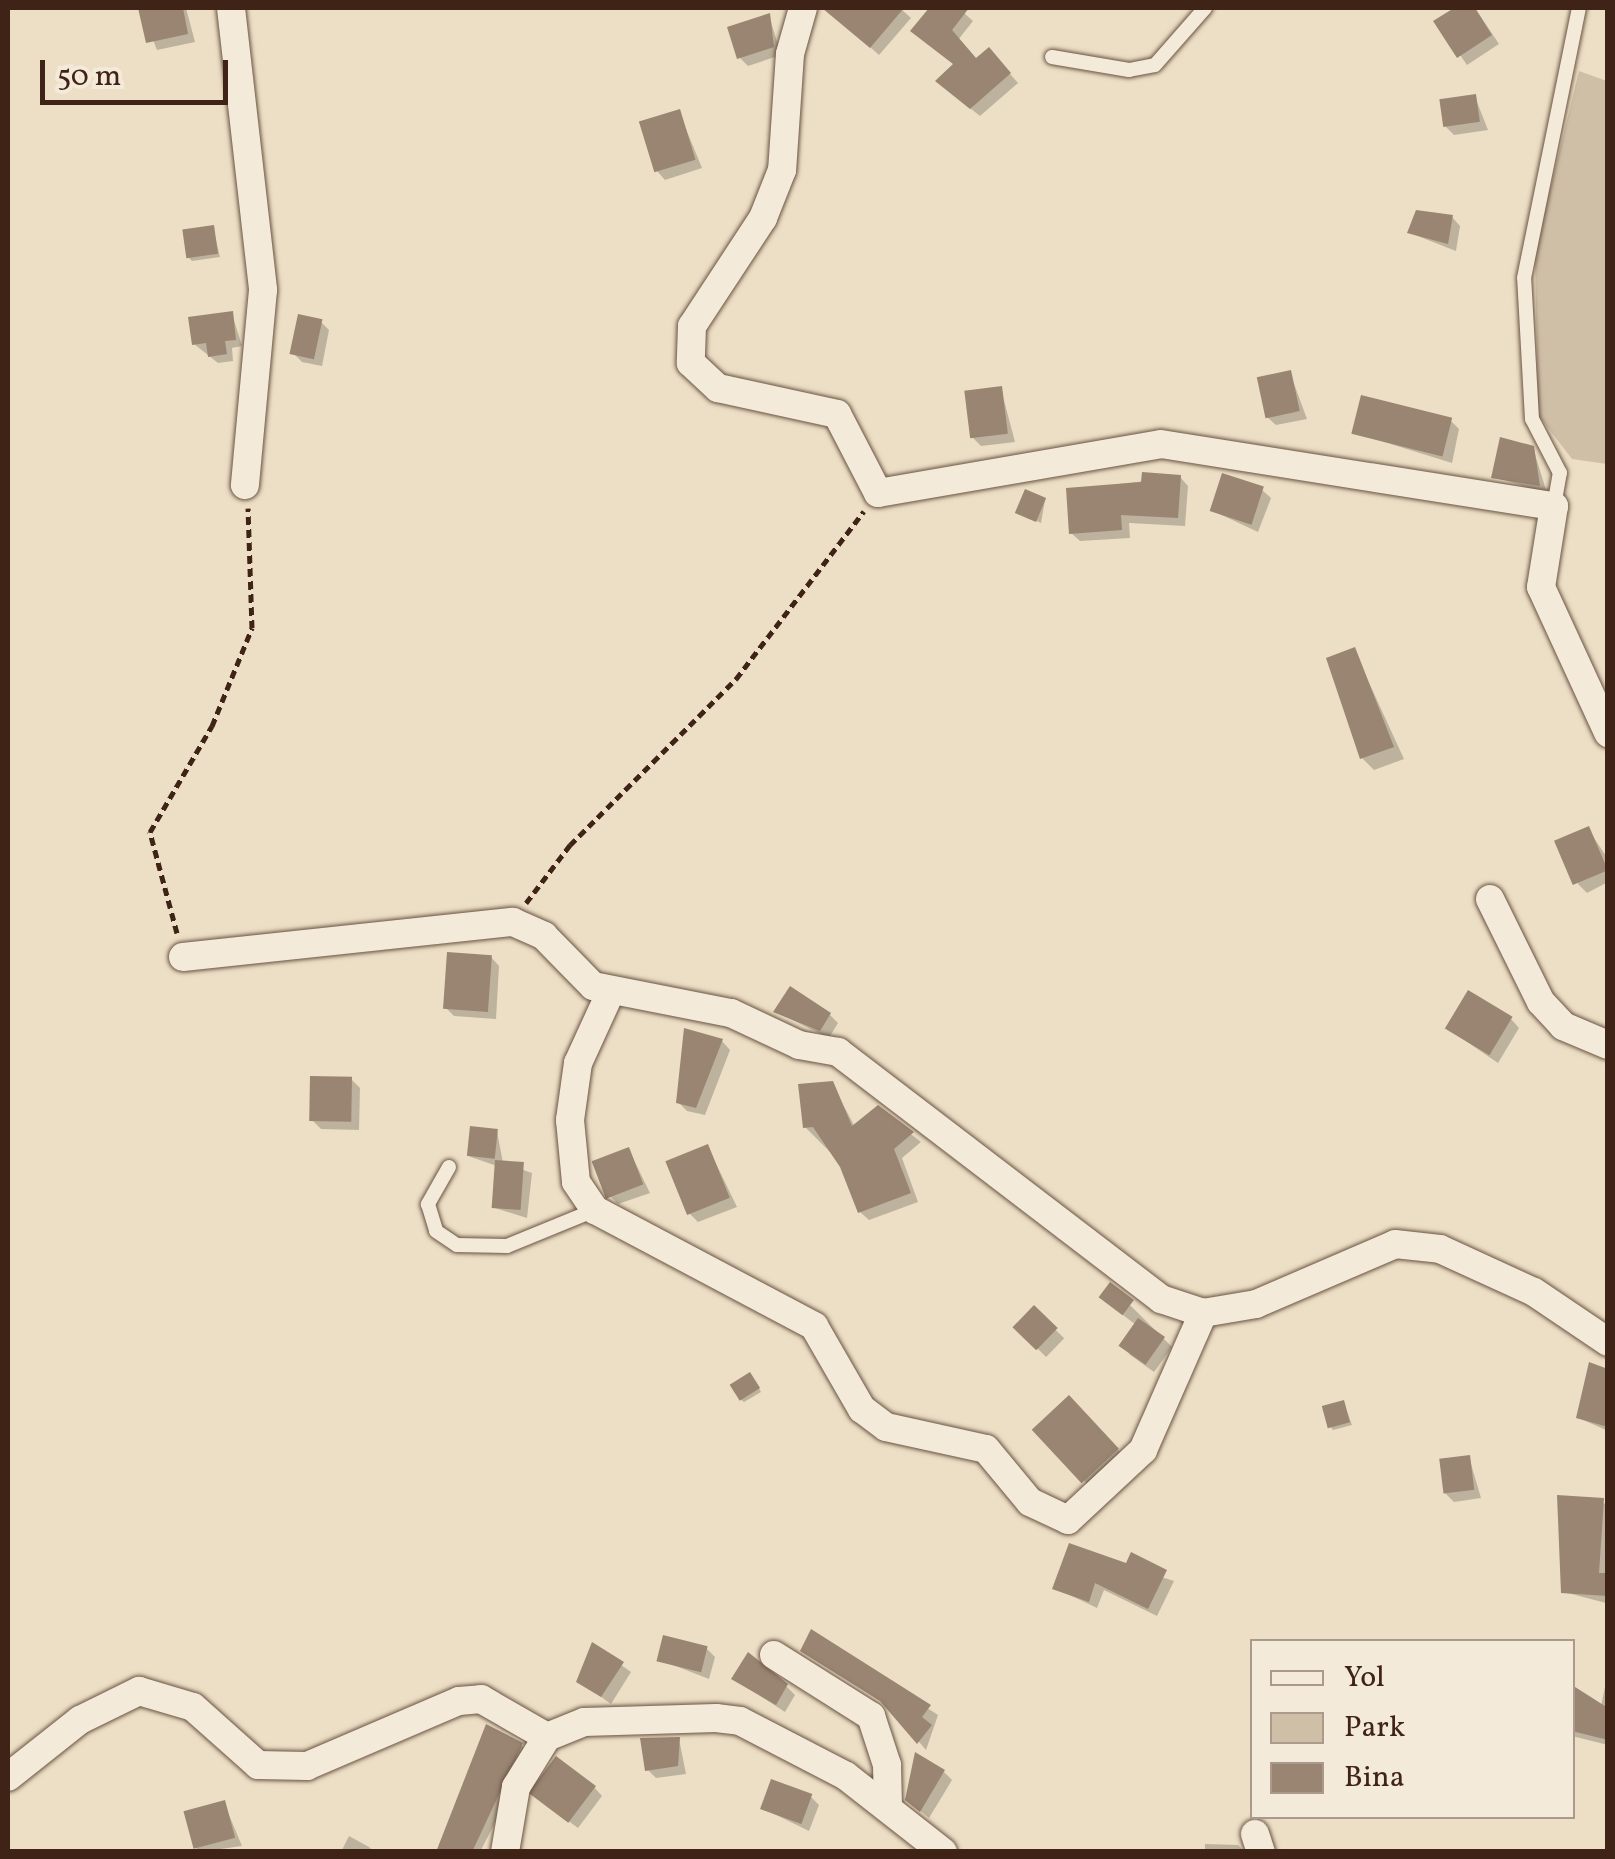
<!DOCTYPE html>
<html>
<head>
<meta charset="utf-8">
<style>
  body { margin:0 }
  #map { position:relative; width:1615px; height:1859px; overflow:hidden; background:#ecdfc5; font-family:Vollkorn,serif }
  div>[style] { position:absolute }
  .green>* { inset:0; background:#cfbfa7 }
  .shadow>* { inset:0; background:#0003; transform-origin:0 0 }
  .building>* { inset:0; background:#998571; transform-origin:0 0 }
  .path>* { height:5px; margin-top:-2.5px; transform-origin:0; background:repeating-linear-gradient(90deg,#3f2316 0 8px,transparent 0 13px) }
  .roads { filter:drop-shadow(0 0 2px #6a5242) drop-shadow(0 0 2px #6a5242) }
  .service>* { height:14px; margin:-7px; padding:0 7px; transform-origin:7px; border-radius:7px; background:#f3ead9 }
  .minor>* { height:28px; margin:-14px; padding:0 14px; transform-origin:14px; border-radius:14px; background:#f3ead9 }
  span { translate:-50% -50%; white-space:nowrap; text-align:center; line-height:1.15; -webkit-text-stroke:9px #f3ead9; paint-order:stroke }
  .frame { position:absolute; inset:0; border:10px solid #3f2316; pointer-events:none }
  .legend { position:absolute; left:1250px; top:1639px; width:325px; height:180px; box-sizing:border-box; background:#f3ead9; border:2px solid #ab9a8b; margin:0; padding:12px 18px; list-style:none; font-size:30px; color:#3f2316 }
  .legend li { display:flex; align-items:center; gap:20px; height:50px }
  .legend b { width:50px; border:2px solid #ab9a8b }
  .scale { position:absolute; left:40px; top:60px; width:188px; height:45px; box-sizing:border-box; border:5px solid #3f2316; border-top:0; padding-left:12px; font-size:30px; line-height:35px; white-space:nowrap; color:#3f2316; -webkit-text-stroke:8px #f3ead9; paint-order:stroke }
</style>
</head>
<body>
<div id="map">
  <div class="green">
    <i style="clip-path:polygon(1579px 71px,1607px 81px,1607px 464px,1572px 459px,1538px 415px,1535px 251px)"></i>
  </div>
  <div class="shadow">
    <i style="clip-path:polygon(841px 8px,900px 8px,911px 18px,879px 55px,835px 16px)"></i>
    <i style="clip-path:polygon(932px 8px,964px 13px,973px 21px,958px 40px,977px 61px,997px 59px,1018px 83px,980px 116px,946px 89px,955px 65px,914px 31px)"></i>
    <i style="clip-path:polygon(1459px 8px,1475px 8px,1499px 44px,1467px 65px,1437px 22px)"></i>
    <i style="clip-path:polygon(141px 9px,186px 8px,195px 42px,157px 50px)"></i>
    <i style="clip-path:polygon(769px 15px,781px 55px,748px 66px,740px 58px)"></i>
    <i style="clip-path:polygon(1475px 97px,1488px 130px,1454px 135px,1446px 127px)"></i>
    <i style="clip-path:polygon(679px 112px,702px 168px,665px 180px,657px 171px)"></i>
    <i style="clip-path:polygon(1452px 217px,1460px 226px,1456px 251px,1410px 233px)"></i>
    <i style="clip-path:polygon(213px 228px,220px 257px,192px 261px,188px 257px)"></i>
    <i style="clip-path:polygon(232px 314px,242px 346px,232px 348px,233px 361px,218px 363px,194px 344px)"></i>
    <i style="clip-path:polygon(320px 321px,329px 330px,322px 366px,302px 362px,293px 353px)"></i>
    <i style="clip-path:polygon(1290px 373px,1307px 419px,1276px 425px,1267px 417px)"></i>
    <i style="clip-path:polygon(1001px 389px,1015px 442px,981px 446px,973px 438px)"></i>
    <i style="clip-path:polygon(1450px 420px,1459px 429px,1452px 463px,1352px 432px)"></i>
    <i style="clip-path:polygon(1533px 448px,1547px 493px,1493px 477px)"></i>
    <i style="clip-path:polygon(1180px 477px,1188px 486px,1185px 526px,1129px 523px,1130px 538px,1080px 541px,1071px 533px,1068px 490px)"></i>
    <i style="clip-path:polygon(1262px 490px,1271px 498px,1258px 532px,1211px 510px)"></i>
    <i style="clip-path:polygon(1045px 500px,1041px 523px,1019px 512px)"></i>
    <i style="clip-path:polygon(1354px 650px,1404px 759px,1374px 770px,1362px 758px)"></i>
    <i style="clip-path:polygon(1588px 829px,1608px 859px,1608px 882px,1587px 893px,1578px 884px)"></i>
    <i style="clip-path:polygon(491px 957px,499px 966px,496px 1019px,454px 1016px,446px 1008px)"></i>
    <i style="clip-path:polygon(776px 1012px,830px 1015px,838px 1023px,829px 1038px)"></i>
    <i style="clip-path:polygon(1511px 1019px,1519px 1028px,1498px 1063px,1448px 1029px)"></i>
    <i style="clip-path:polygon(722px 1041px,730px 1050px,705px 1115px,687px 1111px,678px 1102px)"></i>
    <i style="clip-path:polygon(351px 1079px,360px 1088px,359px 1130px,321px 1129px,312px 1120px)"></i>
    <i style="clip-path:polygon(832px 1084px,855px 1127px,878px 1108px,921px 1142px,902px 1158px,918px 1202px,869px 1220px,860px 1212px,843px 1165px,805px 1127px)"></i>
    <i style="clip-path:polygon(497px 1131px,503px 1163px,532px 1173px,527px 1218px,492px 1207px,497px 1166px,468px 1156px)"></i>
    <i style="clip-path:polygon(708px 1147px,737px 1207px,698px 1222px,690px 1214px)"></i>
    <i style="clip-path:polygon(629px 1150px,650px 1193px,618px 1204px,609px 1195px)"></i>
    <i style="clip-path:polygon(1111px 1286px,1172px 1347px,1154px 1372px,1129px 1354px,1136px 1325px,1110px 1305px)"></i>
    <i style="left:1034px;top:1309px;width:42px;height:26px;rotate:44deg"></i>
    <i style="clip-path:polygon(1608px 1371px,1608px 1431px,1579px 1418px)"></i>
    <i style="clip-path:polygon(753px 1378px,761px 1392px,744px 1402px,740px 1399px)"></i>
    <i style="left:1069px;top:1399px;width:82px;height:46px;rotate:46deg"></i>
    <i style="clip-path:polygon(1344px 1403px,1352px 1425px,1333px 1430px,1330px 1426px)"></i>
    <i style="clip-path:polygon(1469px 1457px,1481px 1498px,1454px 1502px,1445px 1493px)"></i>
    <i style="clip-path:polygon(1560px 1498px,1608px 1504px,1608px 1619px,1606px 1603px,1564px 1592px)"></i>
    <i style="clip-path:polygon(1127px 1566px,1174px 1581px,1157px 1616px,1104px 1590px,1097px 1608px,1055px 1588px)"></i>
    <i style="clip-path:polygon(812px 1633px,938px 1715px,926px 1750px,889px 1707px,803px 1650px)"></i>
    <i style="clip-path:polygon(593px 1645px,631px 1672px,611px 1704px,579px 1681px)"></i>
    <i style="clip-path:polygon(706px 1648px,715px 1657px,709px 1679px,660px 1660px)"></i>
    <i style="clip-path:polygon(1608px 1672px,1608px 1745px,1572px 1736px,1572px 1688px,1601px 1706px)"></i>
    <i style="clip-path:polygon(734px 1679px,786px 1686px,795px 1695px,785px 1712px)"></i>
    <i style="clip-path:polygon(679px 1739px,686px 1774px,656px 1778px,648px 1770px)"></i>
    <i style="clip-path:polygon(521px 1745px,530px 1754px,480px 1852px,438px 1852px)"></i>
    <i style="clip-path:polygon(944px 1772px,952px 1780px,929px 1818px,917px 1808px)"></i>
    <i style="clip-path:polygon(594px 1787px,602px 1796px,578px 1828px,544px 1803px)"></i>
    <i style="clip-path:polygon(810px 1796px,819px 1805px,809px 1831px,762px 1808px)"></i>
    <i style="clip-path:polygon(224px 1803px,242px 1846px,199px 1852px,196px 1848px)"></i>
    <i style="clip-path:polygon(349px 1836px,369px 1847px,374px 1852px,341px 1852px)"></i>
    <i style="clip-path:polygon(1205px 1844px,1238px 1845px,1245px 1852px,1205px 1852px)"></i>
  </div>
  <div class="building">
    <i style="clip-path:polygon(138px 8px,183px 8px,188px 34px,146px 43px)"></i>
    <i style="clip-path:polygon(822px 8px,904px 8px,870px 48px)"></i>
    <i style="clip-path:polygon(929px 8px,969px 8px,952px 30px,976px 58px,989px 47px,1011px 73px,970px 109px,935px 81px,953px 64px,910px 31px)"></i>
    <i style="clip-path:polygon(1454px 8px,1475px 8px,1492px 35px,1457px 58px,1433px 21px)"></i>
    <i style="clip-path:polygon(770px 13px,774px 47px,737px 59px,727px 27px)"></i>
    <i style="left:1476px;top:94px;width:28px;height:37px;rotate:82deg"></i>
    <i style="left:680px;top:109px;width:53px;height:43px;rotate:73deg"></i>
    <i style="clip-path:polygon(1416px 210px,1453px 215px,1448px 244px,1407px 233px)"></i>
    <i style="left:214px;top:225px;width:29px;height:32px;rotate:82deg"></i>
    <i style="clip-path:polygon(233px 311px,236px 340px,225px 341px,227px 354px,208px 357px,206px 343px,192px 345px,188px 317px)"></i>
    <i style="left:298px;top:314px;width:25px;height:41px;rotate:12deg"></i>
    <i style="left:1291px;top:370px;width:42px;height:35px;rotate:78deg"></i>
    <i style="left:1002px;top:386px;width:48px;height:38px;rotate:83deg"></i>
    <i style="left:1361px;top:395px;width:94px;height:40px;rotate:14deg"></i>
    <i style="clip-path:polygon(1500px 437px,1534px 446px,1540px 486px,1491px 478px)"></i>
    <i style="clip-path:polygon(1142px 472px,1181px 475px,1178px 518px,1121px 515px,1122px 530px,1069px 534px,1066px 488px,1141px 482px)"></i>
    <i style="left:1222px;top:473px;width:44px;height:40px;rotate:18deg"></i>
    <i style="left:1025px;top:489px;width:23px;height:26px;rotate:23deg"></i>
    <i style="clip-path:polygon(1355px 647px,1394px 747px,1360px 759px,1326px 658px)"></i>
    <i style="left:1589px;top:826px;width:48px;height:38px;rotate:67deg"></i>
    <i style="left:447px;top:952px;width:45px;height:57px;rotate:4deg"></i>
    <i style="clip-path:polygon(790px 986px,831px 1013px,820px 1031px,773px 1012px)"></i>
    <i style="left:1468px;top:990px;width:52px;height:45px;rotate:31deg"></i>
    <i style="clip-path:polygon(684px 1028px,723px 1039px,696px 1108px,676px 1103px)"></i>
    <i style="left:310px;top:1076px;width:42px;height:45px;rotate:1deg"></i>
    <i style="clip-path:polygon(833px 1081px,852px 1126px,878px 1105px,914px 1132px,894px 1149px,911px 1193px,858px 1213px,840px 1167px,813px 1127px,803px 1128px,798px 1084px)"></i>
    <i style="left:470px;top:1126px;width:28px;height:30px;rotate:6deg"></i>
    <i style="left:708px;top:1144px;width:58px;height:46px;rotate:68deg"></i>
    <i style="left:629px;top:1147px;width:40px;height:40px;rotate:69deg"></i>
    <i style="left:495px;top:1160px;width:29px;height:48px;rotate:4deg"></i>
    <i style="left:1110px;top:1282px;width:30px;height:19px;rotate:37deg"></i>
    <i style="left:1034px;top:1305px;width:33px;height:31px;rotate:44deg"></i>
    <i style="left:1138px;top:1318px;width:33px;height:34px;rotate:35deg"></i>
    <i style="clip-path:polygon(1589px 1362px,1608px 1369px,1608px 1427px,1576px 1418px)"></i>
    <i style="left:750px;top:1372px;width:19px;height:24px;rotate:58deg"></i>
    <i style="left:1069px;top:1395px;width:73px;height:51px;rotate:47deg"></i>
    <i style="left:1344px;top:1400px;width:23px;height:23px;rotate:75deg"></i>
    <i style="left:1470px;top:1455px;width:35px;height:31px;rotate:83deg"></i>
    <i style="clip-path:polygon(1557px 1495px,1604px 1498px,1599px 1573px,1608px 1573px,1608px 1596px,1561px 1593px)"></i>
    <i style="clip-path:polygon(1069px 1543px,1126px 1563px,1131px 1552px,1167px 1570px,1148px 1609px,1095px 1583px,1089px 1602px,1052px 1589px)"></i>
    <i style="clip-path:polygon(811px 1629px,931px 1705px,922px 1717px,932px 1725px,917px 1744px,880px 1701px,800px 1651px)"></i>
    <i style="left:663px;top:1635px;width:46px;height:27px;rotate:14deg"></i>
    <i style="clip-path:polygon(592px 1642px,624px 1662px,601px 1697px,576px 1682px)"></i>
    <i style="clip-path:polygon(748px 1652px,788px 1684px,776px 1705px,731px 1679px)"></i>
    <i style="clip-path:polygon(1572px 1685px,1608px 1708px,1608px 1740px,1572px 1731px)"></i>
    <i style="clip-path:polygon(486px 1724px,523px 1743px,472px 1852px,436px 1852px)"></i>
    <i style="clip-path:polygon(680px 1737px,678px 1766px,645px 1771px,640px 1738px)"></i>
    <i style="clip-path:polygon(915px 1752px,945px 1770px,920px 1812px,905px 1800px)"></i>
    <i style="left:556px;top:1756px;width:50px;height:46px;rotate:37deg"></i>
    <i style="left:771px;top:1779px;width:44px;height:32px;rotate:20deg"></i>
    <i style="left:225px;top:1800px;width:39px;height:43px;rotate:75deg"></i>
  </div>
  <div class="path">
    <i style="left:526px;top:903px;width:73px;rotate:-52.8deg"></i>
    <i style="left:570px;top:845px;width:235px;rotate:-45deg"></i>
    <i style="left:736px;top:679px;width:211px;rotate:-52.7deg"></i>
    <i style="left:177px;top:933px;width:105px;rotate:-105deg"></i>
    <i style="left:150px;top:832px;width:123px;rotate:-59.7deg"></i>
    <i style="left:212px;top:726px;width:106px;rotate:-67.8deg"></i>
    <i style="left:252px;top:628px;width:120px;rotate:-91.9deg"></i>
  </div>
  <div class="roads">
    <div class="service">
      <i style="left:1052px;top:57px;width:78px;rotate:9.6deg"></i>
      <i style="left:1129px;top:70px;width:26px;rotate:-11deg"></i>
      <i style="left:1155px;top:65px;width:76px;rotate:-48.7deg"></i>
      <i style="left:1554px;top:506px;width:34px;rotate:-80deg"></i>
      <i style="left:1560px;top:473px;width:61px;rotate:-117.4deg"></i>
      <i style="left:1532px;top:419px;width:141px;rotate:-93.2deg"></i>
      <i style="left:1524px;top:278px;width:276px;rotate:-78.5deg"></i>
      <i style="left:449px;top:1167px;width:43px;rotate:119.6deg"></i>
      <i style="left:428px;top:1204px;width:28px;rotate:73deg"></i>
      <i style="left:436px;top:1231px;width:25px;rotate:34deg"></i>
      <i style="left:457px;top:1245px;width:50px;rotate:1.1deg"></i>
      <i style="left:507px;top:1246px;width:95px;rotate:-22.2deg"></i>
    </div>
    <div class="minor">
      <i style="left:231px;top:8px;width:284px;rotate:83.5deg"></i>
      <i style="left:263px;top:290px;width:196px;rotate:95.3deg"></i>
      <i style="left:803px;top:8px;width:48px;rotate:105.8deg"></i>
      <i style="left:790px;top:54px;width:116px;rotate:93.9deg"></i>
      <i style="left:782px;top:170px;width:52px;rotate:111.6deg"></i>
      <i style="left:763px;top:218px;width:129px;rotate:123.3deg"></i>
      <i style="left:692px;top:326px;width:37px;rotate:92deg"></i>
      <i style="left:691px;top:363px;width:37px;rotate:43deg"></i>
      <i style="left:718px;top:388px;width:122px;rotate:12.3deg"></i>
      <i style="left:837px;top:414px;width:89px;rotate:62.6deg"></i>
      <i style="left:878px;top:493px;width:287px;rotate:-9.8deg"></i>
      <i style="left:1161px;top:444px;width:398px;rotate:9deg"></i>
      <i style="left:1554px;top:506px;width:82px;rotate:99.1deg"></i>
      <i style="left:1541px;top:587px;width:161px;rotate:65.3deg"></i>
      <i style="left:1490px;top:899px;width:115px;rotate:63.7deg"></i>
      <i style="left:1541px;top:1002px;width:33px;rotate:47deg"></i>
      <i style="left:1563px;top:1026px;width:49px;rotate:22.9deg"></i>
      <i style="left:183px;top:957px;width:332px;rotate:-6.1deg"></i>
      <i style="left:513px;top:922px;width:34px;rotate:24deg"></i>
      <i style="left:544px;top:936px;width:70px;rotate:45.6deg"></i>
      <i style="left:593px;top:986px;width:141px;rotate:11.1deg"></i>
      <i style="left:731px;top:1013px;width:75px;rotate:25.2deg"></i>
      <i style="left:799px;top:1045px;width:40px;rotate:10deg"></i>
      <i style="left:838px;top:1052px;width:407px;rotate:37.4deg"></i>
      <i style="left:1161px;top:1299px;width:44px;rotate:18.4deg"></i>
      <i style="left:1203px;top:1313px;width:54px;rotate:-9.6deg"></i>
      <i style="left:1256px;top:1304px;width:151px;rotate:-23.3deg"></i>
      <i style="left:1395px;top:1244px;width:45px;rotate:6.3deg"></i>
      <i style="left:1440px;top:1249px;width:103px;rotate:24.6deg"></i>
      <i style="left:1534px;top:1292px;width:89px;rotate:34deg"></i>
      <i style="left:611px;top:991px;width:79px;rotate:114.6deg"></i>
      <i style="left:578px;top:1063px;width:58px;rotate:98deg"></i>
      <i style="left:570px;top:1120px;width:62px;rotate:84.5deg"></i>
      <i style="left:576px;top:1182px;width:34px;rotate:56deg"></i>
      <i style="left:595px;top:1210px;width:248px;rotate:27.9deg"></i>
      <i style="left:814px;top:1326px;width:96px;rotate:60deg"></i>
      <i style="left:862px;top:1409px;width:30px;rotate:37deg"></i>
      <i style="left:886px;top:1427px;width:102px;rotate:12.4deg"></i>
      <i style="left:986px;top:1449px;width:69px;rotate:50.3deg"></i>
      <i style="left:1030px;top:1502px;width:42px;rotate:25.3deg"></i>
      <i style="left:1068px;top:1520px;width:103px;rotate:-43deg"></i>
      <i style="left:1143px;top:1450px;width:150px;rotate:-66.3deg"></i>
      <i style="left:774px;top:1655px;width:115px;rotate:32.2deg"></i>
      <i style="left:871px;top:1716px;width:52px;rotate:71.9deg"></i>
      <i style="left:887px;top:1765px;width:42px;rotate:88.6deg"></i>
      <i style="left:8px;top:1777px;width:92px;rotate:-38.4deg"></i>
      <i style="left:80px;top:1720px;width:66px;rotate:-26.2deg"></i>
      <i style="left:139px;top:1691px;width:56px;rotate:16.5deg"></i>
      <i style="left:193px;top:1707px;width:87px;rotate:41.7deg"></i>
      <i style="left:258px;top:1765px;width:49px;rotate:1.2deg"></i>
      <i style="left:307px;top:1766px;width:165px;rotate:-23.2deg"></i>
      <i style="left:459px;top:1701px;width:22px;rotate:-5deg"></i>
      <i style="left:481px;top:1699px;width:76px;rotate:29.9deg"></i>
      <i style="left:1255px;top:1834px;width:19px;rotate:72deg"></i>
      <i style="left:505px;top:1852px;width:66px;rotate:-80.4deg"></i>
      <i style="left:516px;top:1787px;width:59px;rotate:-58.2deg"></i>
      <i style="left:547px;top:1737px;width:40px;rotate:-22deg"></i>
      <i style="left:584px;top:1722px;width:132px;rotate:-1.7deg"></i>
      <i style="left:716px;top:1718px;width:24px;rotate:7deg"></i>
      <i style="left:740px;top:1721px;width:119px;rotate:27.4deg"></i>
      <i style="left:846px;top:1776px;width:123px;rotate:38.1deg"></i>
    </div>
  </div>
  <div class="frame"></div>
  <ul class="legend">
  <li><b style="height:12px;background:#f3ead9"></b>Yol</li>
  <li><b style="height:28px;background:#cfbfa7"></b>Park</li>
  <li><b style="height:28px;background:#998571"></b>Bina</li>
  </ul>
  <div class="scale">50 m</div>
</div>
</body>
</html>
